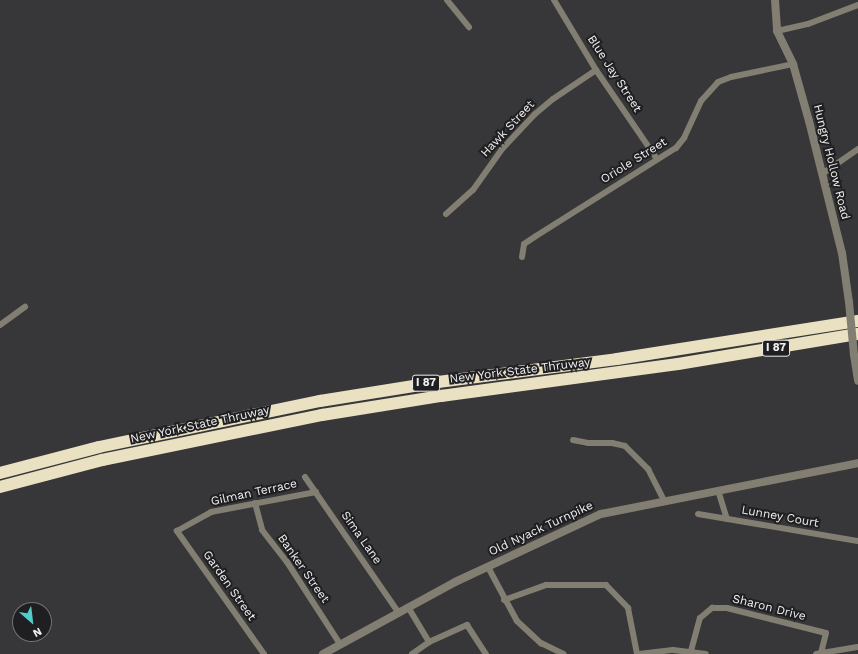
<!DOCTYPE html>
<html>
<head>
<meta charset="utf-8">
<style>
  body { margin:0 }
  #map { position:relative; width:858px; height:654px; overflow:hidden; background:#373739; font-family:"Work Sans",sans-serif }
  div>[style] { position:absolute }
  .minor>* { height:6px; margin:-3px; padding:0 3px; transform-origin:3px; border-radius:3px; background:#827e72 }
  .tertiary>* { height:8px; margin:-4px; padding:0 4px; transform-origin:4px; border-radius:4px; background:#827e72 }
  .motorway>* { height:12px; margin:-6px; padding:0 6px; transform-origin:6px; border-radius:6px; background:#eae0c2 }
  .tertiary-bridge>* { height:8px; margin:-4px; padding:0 4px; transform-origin:4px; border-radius:4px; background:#827e72 }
  span { translate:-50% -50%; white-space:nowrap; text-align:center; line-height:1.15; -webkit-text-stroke:4px #1f1e20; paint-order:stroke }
  .shield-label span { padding:1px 3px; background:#1f1e20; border:1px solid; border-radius:3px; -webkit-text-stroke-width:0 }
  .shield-label { font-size:11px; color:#efeff0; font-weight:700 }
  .street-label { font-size:12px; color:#efeff0 }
  .north { position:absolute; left:12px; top:602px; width:40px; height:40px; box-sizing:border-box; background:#1f1e20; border:1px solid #727273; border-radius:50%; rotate:152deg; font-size:11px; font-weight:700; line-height:16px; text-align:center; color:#efeff0 }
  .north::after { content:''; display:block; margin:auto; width:14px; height:18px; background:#53cdcb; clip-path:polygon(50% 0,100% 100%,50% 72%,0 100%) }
</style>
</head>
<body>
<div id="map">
  <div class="minor">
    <i style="left:447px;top:0;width:35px;rotate:51deg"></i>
    <i style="left:554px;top:0;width:82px;rotate:59deg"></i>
    <i style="left:596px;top:70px;width:108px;rotate:55.6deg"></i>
    <i style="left:777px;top:31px;width:32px;rotate:-13deg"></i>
    <i style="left:808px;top:24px;width:53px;rotate:-20.8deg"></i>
    <i style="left:822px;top:174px;width:44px;rotate:-34.8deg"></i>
    <i style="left:446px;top:214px;width:36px;rotate:-42deg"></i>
    <i style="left:473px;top:190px;width:50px;rotate:-54.7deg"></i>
    <i style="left:502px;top:149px;width:48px;rotate:-46.7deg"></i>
    <i style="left:535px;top:114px;width:23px;rotate:-40deg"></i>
    <i style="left:553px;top:99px;width:52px;rotate:-34deg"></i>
    <i style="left:522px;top:257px;width:13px;rotate:-81deg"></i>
    <i style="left:524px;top:244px;width:14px;rotate:-34deg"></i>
    <i style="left:536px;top:236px;width:165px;rotate:-32.2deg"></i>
    <i style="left:676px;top:148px;width:13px;rotate:-51deg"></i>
    <i style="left:684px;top:138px;width:41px;rotate:-65.3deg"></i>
    <i style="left:701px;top:101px;width:25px;rotate:-48deg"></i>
    <i style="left:718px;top:82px;width:14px;rotate:-21deg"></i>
    <i style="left:731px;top:77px;width:63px;rotate:-11.8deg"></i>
    <i style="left:0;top:325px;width:31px;rotate:-36deg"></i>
    <i style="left:573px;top:440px;width:15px;rotate:11deg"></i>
    <i style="left:588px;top:443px;width:24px"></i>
    <i style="left:612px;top:443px;width:13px;rotate:13deg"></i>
    <i style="left:625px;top:446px;width:33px;rotate:45deg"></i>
    <i style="left:648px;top:469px;width:35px;rotate:63deg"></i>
    <i style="left:305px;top:477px;width:164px;rotate:55.4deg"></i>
    <i style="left:718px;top:490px;width:30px;rotate:73deg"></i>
    <i style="left:255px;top:503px;width:28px;rotate:75deg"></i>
    <i style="left:262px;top:530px;width:41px;rotate:52deg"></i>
    <i style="left:287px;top:562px;width:98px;rotate:57.1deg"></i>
    <i style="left:698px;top:514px;width:162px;rotate:9.6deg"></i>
    <i style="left:488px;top:567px;width:61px;rotate:61.8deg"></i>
    <i style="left:517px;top:621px;width:33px;rotate:43deg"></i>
    <i style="left:541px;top:643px;width:25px;rotate:26deg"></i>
    <i style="left:504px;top:600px;width:45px;rotate:-19.7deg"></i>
    <i style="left:546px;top:585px;width:60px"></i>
    <i style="left:606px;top:585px;width:32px;rotate:46deg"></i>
    <i style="left:628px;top:608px;width:47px;rotate:78.9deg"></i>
    <i style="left:408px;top:607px;width:41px;rotate:59deg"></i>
    <i style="left:691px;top:651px;width:34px;rotate:-75deg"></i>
    <i style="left:700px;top:618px;width:16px;rotate:-40deg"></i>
    <i style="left:712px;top:608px;width:15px"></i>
    <i style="left:727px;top:608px;width:102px;rotate:14.2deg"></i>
    <i style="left:826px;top:633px;width:21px;rotate:104deg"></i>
    <i style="left:264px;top:654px;width:151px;rotate:-125.3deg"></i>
    <i style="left:177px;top:531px;width:39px;rotate:-29deg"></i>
    <i style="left:211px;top:512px;width:107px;rotate:-10.8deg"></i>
    <i style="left:412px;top:654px;width:21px;rotate:-35deg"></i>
    <i style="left:429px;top:642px;width:42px;rotate:-24.1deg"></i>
    <i style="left:467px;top:625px;width:35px;rotate:57deg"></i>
    <i style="left:639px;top:654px;width:34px;rotate:-7deg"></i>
    <i style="left:673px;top:650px;width:33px;rotate:7deg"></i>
    <i style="left:816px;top:654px;width:42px;rotate:-9.7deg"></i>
  </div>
  <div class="tertiary">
    <i style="left:775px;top:0;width:31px;rotate:86deg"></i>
    <i style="left:777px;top:31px;width:37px;rotate:64deg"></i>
    <i style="left:793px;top:64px;width:59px;rotate:74.3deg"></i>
    <i style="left:809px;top:121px;width:136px;rotate:76deg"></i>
    <i style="left:842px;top:253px;width:49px;rotate:81.9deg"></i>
    <i style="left:854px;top:355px;width:26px;rotate:81deg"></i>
    <i style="left:323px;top:654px;width:150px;rotate:-28.6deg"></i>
    <i style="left:455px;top:582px;width:161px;rotate:-25deg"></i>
    <i style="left:601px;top:514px;width:262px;rotate:-11.2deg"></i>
  </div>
  <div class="motorway">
    <i style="left:0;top:473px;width:102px;rotate:-14.7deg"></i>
    <i style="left:99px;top:447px;width:226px;rotate:-11.8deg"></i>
    <i style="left:320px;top:401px;width:120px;rotate:-9.1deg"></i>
    <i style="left:438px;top:382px;width:180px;rotate:-7.3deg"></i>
    <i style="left:617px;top:359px;width:244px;rotate:-9deg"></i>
    <i style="left:0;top:487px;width:106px;rotate:-14.8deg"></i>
    <i style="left:102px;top:460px;width:225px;rotate:-11.6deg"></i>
    <i style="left:322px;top:415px;width:121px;rotate:-9.1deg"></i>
    <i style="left:441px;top:396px;width:239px;rotate:-7.7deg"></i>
    <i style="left:678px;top:364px;width:182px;rotate:-9.5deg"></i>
  </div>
  <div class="tertiary-bridge">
    <i style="left:849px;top:302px;width:53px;rotate:84.6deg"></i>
  </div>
  <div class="shield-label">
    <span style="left:776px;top:348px">I 87</span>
    <span style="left:426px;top:383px">I 87</span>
  </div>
  <div class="street-label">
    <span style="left:614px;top:74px;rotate:57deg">Blue Jay Street</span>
    <span style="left:508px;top:129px;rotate:-47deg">Hawk Street</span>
    <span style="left:634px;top:161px;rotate:-32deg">Oriole Street</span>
    <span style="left:831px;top:162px;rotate:76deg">Hungry Hollow Road</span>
    <span style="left:520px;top:371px;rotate:-7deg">New York State Thruway</span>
    <span style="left:200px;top:425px;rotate:-12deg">New York State Thruway</span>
    <span style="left:254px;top:493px;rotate:-12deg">Gilman Terrace</span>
    <span style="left:780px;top:517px;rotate:10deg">Lunney Court</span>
    <span style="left:541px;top:529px;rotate:-25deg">Old Nyack Turnpike</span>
    <span style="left:361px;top:538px;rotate:55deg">Sima Lane</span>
    <span style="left:303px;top:569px;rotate:55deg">Banker Street</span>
    <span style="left:229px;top:586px;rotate:55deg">Garden Street</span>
    <span style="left:769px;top:608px;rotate:14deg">Sharon Drive</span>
  </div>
  <div class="north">N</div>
</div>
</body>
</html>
